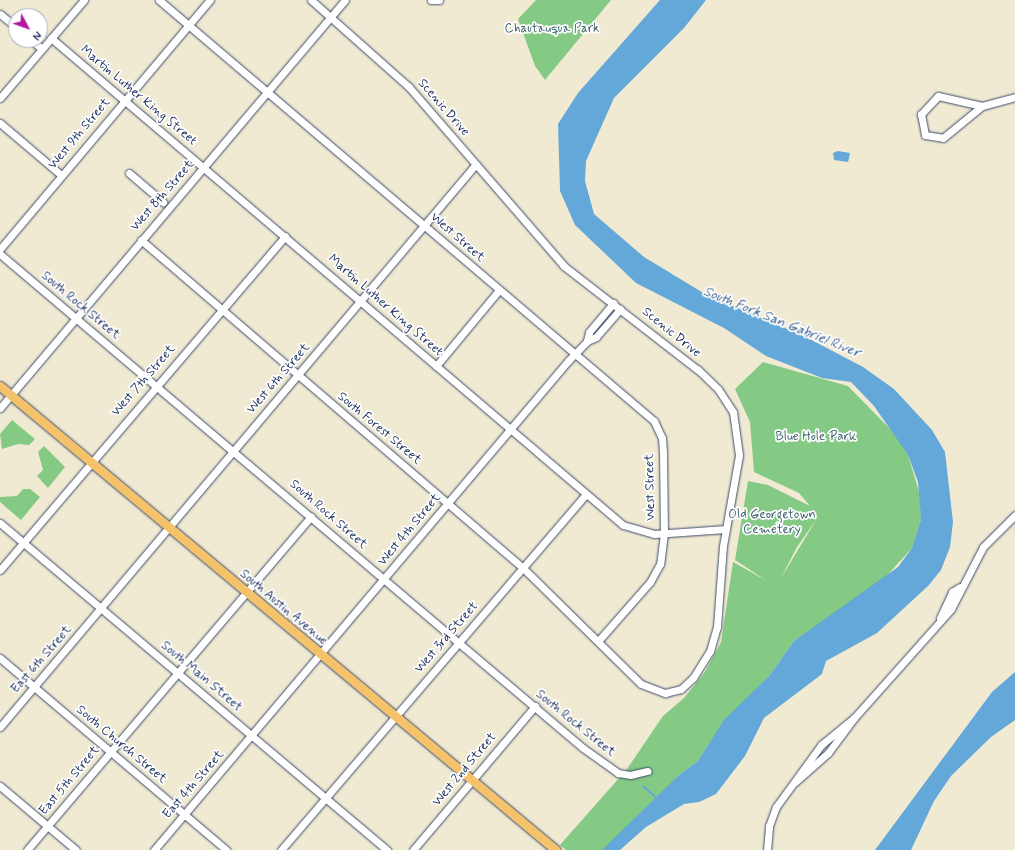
<!DOCTYPE html>
<html>
<head>
<meta charset="utf-8">
<style>
  body { margin:0 }
  #map { position:relative; width:1015px; height:850px; overflow:hidden; background:#f1ead2; font-family:Mynerve,sans-serif }
  div>[style] { position:absolute }
  .green>* { inset:0; background:#84ca85 }
  .water>* { inset:0; background:#64a8d9 }
  .stream>* { height:2px; margin:-1px; padding:0 1px; transform-origin:1px; border-radius:1px; background:#64a8d9 }
  .roads { filter:drop-shadow(0 0 1px #3b4b6f) drop-shadow(0 0 1px #3b4b6f) }
  .minor>* { height:7px; margin:-3.5px; padding:0 3.5px; transform-origin:3.5px; border-radius:3.5px; background:#fff }
  .major>* { height:9px; margin:-4.5px; padding:0 4.5px; transform-origin:4.5px; border-radius:4.5px; background:#f3c26a }
  span { translate:-50% -50%; white-space:nowrap; text-align:center; line-height:1.15; -webkit-text-stroke:3.5px #fff; paint-order:stroke }
  .park-label { font-size:13px; color:#3a5e6a }
  .street-label { font-size:13px; color:#1b2f5e }
  .water-label { font-size:14px; color:#385f8f; font-style:italic }
  .north { position:absolute; left:8px; top:8px; width:40px; height:40px; box-sizing:border-box; background:#fff; border:1px solid #a4acbf; border-radius:50%; rotate:131deg; font-size:11px; font-weight:700; line-height:16px; text-align:center; color:#1b2f5e }
  .north::after { content:''; display:block; margin:auto; width:14px; height:18px; background:#b5179e; clip-path:polygon(50% 0,100% 100%,50% 72%,0 100%) }
</style>
</head>
<body>
<div id="map">
  <div class="green">
    <i style="clip-path:polygon(536px 0,611px 0,545px 80px,535px 66px,518px 19px)"></i>
    <i style="clip-path:polygon(evenodd,763px 362px,848px 386px,894px 433px,908px 455px,920px 495px,921px 519px,912px 548px,882px 581px,794px 641px,769px 676px,714px 737px,698px 761px,680px 774px,611px 850px,566px 850px,560px 845px,627px 769px,663px 716px,684px 698px,705px 672px,721px 642px,733px 562px,767px 581px,735px 560px,748px 481px,768px 485px,810px 506px,799px 493px,754px 472px,750px 422px,735px 389px,763px 362px,816px 520px,781px 578px,797px 547px,816px 520px)"></i>
    <i style="clip-path:polygon(12px 420px,35px 439px,29px 445px,18px 444px,2px 449px,0 434px)"></i>
    <i style="clip-path:polygon(44px 446px,65px 467px,48px 488px,37px 476px,43px 470px,38px 452px)"></i>
    <i style="clip-path:polygon(23px 489px,30px 489px,40px 497px,21px 520px,0 502px,0 497px,17px 496px)"></i>
  </div>
  <div class="water">
    <i style="clip-path:polygon(660px 0,706px 0,684px 28px,614px 98px,586px 161px,585px 181px,594px 214px,644px 257px,705px 294px,804px 336px,863px 367px,894px 389px,932px 430px,945px 452px,953px 522px,950px 547px,941px 570px,928px 586px,877px 633px,826px 661px,822px 674px,764px 718px,745px 756px,716px 794px,699px 802px,684px 804px,646px 827px,620px 850px,602px 850px,680px 774px,698px 761px,724px 720px,769px 676px,794px 641px,898px 567px,912px 548px,921px 519px,918px 482px,908px 455px,874px 406px,851px 382px,822px 378px,766px 356px,724px 328px,636px 283px,575px 225px,560px 191px,558px 124px,578px 93px)"></i>
    <i style="clip-path:polygon(838px 151px,850px 153px,848px 162px,834px 160px,833px 153px)"></i>
    <i style="clip-path:polygon(1015px 672px,1015px 720px,991px 737px,951px 776px,934px 801px,911px 850px,875px 850px,992px 692px)"></i>
  </div>
  <div class="stream">
    <i style="left:643px;top:786px;width:21px;rotate:41deg"></i>
  </div>
  <div class="roads">
    <div class="minor">
      <i style="left:159px;top:0;width:650px;rotate:40.38deg"></i>
      <i style="left:654px;top:421px;width:19px;rotate:65deg"></i>
      <i style="left:662px;top:438px;width:14px;rotate:86deg"></i>
      <i style="left:663px;top:452px;width:81px;rotate:89.3deg"></i>
      <i style="left:664px;top:533px;width:31px;rotate:97deg"></i>
      <i style="left:660px;top:564px;width:21px;rotate:119deg"></i>
      <i style="left:650px;top:582px;width:77px;rotate:131.3deg"></i>
      <i style="left:431px;top:0;width:8px"></i>
      <i style="left:0;top:14px;width:21px;rotate:39deg"></i>
      <i style="left:51px;top:38px;width:751px;rotate:40.41deg"></i>
      <i style="left:623px;top:525px;width:32px;rotate:16deg"></i>
      <i style="left:654px;top:534px;width:72px;rotate:-4deg"></i>
      <i style="left:31px;top:40px;width:14px;rotate:39deg"></i>
      <i style="left:0;top:98px;width:129px;rotate:-49.4deg"></i>
      <i style="left:982px;top:106px;width:45px;rotate:-167.2deg"></i>
      <i style="left:938px;top:96px;width:25px;rotate:133deg"></i>
      <i style="left:921px;top:114px;width:21px;rotate:79deg"></i>
      <i style="left:925px;top:135px;width:18px;rotate:9deg"></i>
      <i style="left:943px;top:138px;width:50px;rotate:-39.4deg"></i>
      <i style="left:982px;top:106px;width:34px;rotate:-15deg"></i>
      <i style="left:0;top:123px;width:80px;rotate:40.4deg"></i>
      <i style="left:129px;top:173px;width:45px;rotate:40.5deg"></i>
      <i style="left:141px;top:240px;width:503px;rotate:40.65deg"></i>
      <i style="left:523px;top:568px;width:165px;rotate:44.5deg"></i>
      <i style="left:641px;top:684px;width:26px;rotate:21deg"></i>
      <i style="left:665px;top:693px;width:16px;rotate:-14deg"></i>
      <i style="left:681px;top:689px;width:16px;rotate:-43deg"></i>
      <i style="left:693px;top:678px;width:32px;rotate:-58deg"></i>
      <i style="left:710px;top:651px;width:25px;rotate:-74deg"></i>
      <i style="left:717px;top:627px;width:81px;rotate:-85.8deg"></i>
      <i style="left:723px;top:546px;width:92px;rotate:-80deg"></i>
      <i style="left:739px;top:455px;width:43px;rotate:-97.9deg"></i>
      <i style="left:733px;top:412px;width:27px;rotate:-123deg"></i>
      <i style="left:718px;top:389px;width:28px;rotate:-136deg"></i>
      <i style="left:698px;top:370px;width:170px;rotate:-142.2deg"></i>
      <i style="left:564px;top:266px;width:237px;rotate:-130.9deg"></i>
      <i style="left:409px;top:87px;width:131px;rotate:-138.4deg"></i>
      <i style="left:0;top:249px;width:326px;rotate:-49.9deg"></i>
      <i style="left:0;top:254px;width:764px;rotate:40.28deg"></i>
      <i style="left:583px;top:748px;width:43px;rotate:35.5deg"></i>
      <i style="left:618px;top:773px;width:12px;rotate:9deg"></i>
      <i style="left:630px;top:775px;width:18px;rotate:-13deg"></i>
      <i style="left:587px;top:341px;width:9px;rotate:-77deg"></i>
      <i style="left:589px;top:332px;width:38px;rotate:-50deg"></i>
      <i style="left:436px;top:366px;width:99px;rotate:-50.3deg"></i>
      <i style="left:0;top:408px;width:534px;rotate:-49.78deg"></i>
      <i style="left:0;top:523px;width:507px;rotate:40.2deg"></i>
      <i style="left:0;top:570px;width:439px;rotate:-49.5deg"></i>
      <i style="left:940px;top:618px;width:29px;rotate:-65deg"></i>
      <i style="left:952px;top:592px;width:9px;rotate:-32deg"></i>
      <i style="left:0;top:658px;width:297px;rotate:40.3deg"></i>
      <i style="left:0;top:727px;width:737px;rotate:-49.79deg"></i>
      <i style="left:795px;top:782px;width:44px;rotate:-41.3deg"></i>
      <i style="left:828px;top:753px;width:44px;rotate:-53.4deg"></i>
      <i style="left:854px;top:718px;width:146px;rotate:-48.3deg"></i>
      <i style="left:951px;top:609px;width:70px;rotate:-62.7deg"></i>
      <i style="left:983px;top:547px;width:45px;rotate:-45deg"></i>
      <i style="left:0;top:786px;width:99px;rotate:40.1deg"></i>
      <i style="left:27px;top:850px;width:438px;rotate:-49.6deg"></i>
      <i style="left:154px;top:850px;width:641px;rotate:-49.75deg"></i>
      <i style="left:568px;top:361px;width:28px;rotate:-46deg"></i>
      <i style="left:587px;top:341px;width:10px;rotate:-24deg"></i>
      <i style="left:596px;top:337px;width:37px;rotate:-49deg"></i>
      <i style="left:281px;top:850px;width:469px;rotate:-49.4deg"></i>
      <i style="left:413px;top:850px;width:189px;rotate:-49.7deg"></i>
      <i style="left:767px;top:850px;width:24px;rotate:-85deg"></i>
      <i style="left:769px;top:826px;width:20px;rotate:-70deg"></i>
      <i style="left:776px;top:807px;width:77px;rotate:-54deg"></i>
      <i style="left:821px;top:745px;width:43px;rotate:-39.3deg"></i>
    </div>
    <div class="major">
      <i style="left:0;top:386px;width:724px;rotate:39.85deg"></i>
    </div>
  </div>
  <div class="park-label">
    <span style="left:552px;top:29px">Chautauqua Park</span>
    <span style="left:816px;top:437px">Blue Hole Park</span>
    <span style="left:772px;top:523px">Old Georgetown<br>Cemetery</span>
  </div>
  <div class="street-label">
    <span style="left:138px;top:96px;rotate:40deg">Martin Luther King Street</span>
    <span style="left:443px;top:108px;rotate:49deg">Scenic Drive</span>
    <span style="left:80px;top:134px;rotate:-50deg">West 9th Street</span>
    <span style="left:163px;top:196px;rotate:-49deg">West 8th Street</span>
    <span style="left:457px;top:238px;rotate:41deg">West Street</span>
    <span style="left:80px;top:306px;rotate:40deg">South Rock Street</span>
    <span style="left:385px;top:306px;rotate:41deg">Martin Luther King Street</span>
    <span style="left:671px;top:333px;rotate:39deg">Scenic Drive</span>
    <span style="left:279px;top:379px;rotate:-49deg">West 6th Street</span>
    <span style="left:144px;top:381px;rotate:-49deg">West 7th Street</span>
    <span style="left:379px;top:429px;rotate:40deg">South Forest Street</span>
    <span style="left:651px;top:487px;rotate:-91deg">West Street</span>
    <span style="left:328px;top:515px;rotate:41deg">South Rock Street</span>
    <span style="left:410px;top:530px;rotate:-50deg">West 4th Street</span>
    <span style="left:283px;top:608px;rotate:40deg">South Austin Avenue</span>
    <span style="left:447px;top:638px;rotate:-49deg">West 3rd Street</span>
    <span style="left:42px;top:660px;rotate:-49deg">East 6th Street</span>
    <span style="left:201px;top:677px;rotate:40deg">South Main Street</span>
    <span style="left:575px;top:724px;rotate:39deg">South Rock Street</span>
    <span style="left:121px;top:745px;rotate:40deg">South Church Street</span>
    <span style="left:465px;top:770px;rotate:-50deg">West 2nd Street</span>
    <span style="left:70px;top:781px;rotate:-50deg">East 5th Street</span>
    <span style="left:194px;top:785px;rotate:-49deg">East 4th Street</span>
  </div>
  <div class="water-label">
    <span style="left:782px;top:322px;rotate:22deg">South Fork San Gabriel River</span>
  </div>
  <div class="north">N</div>
</div>
</body>
</html>
